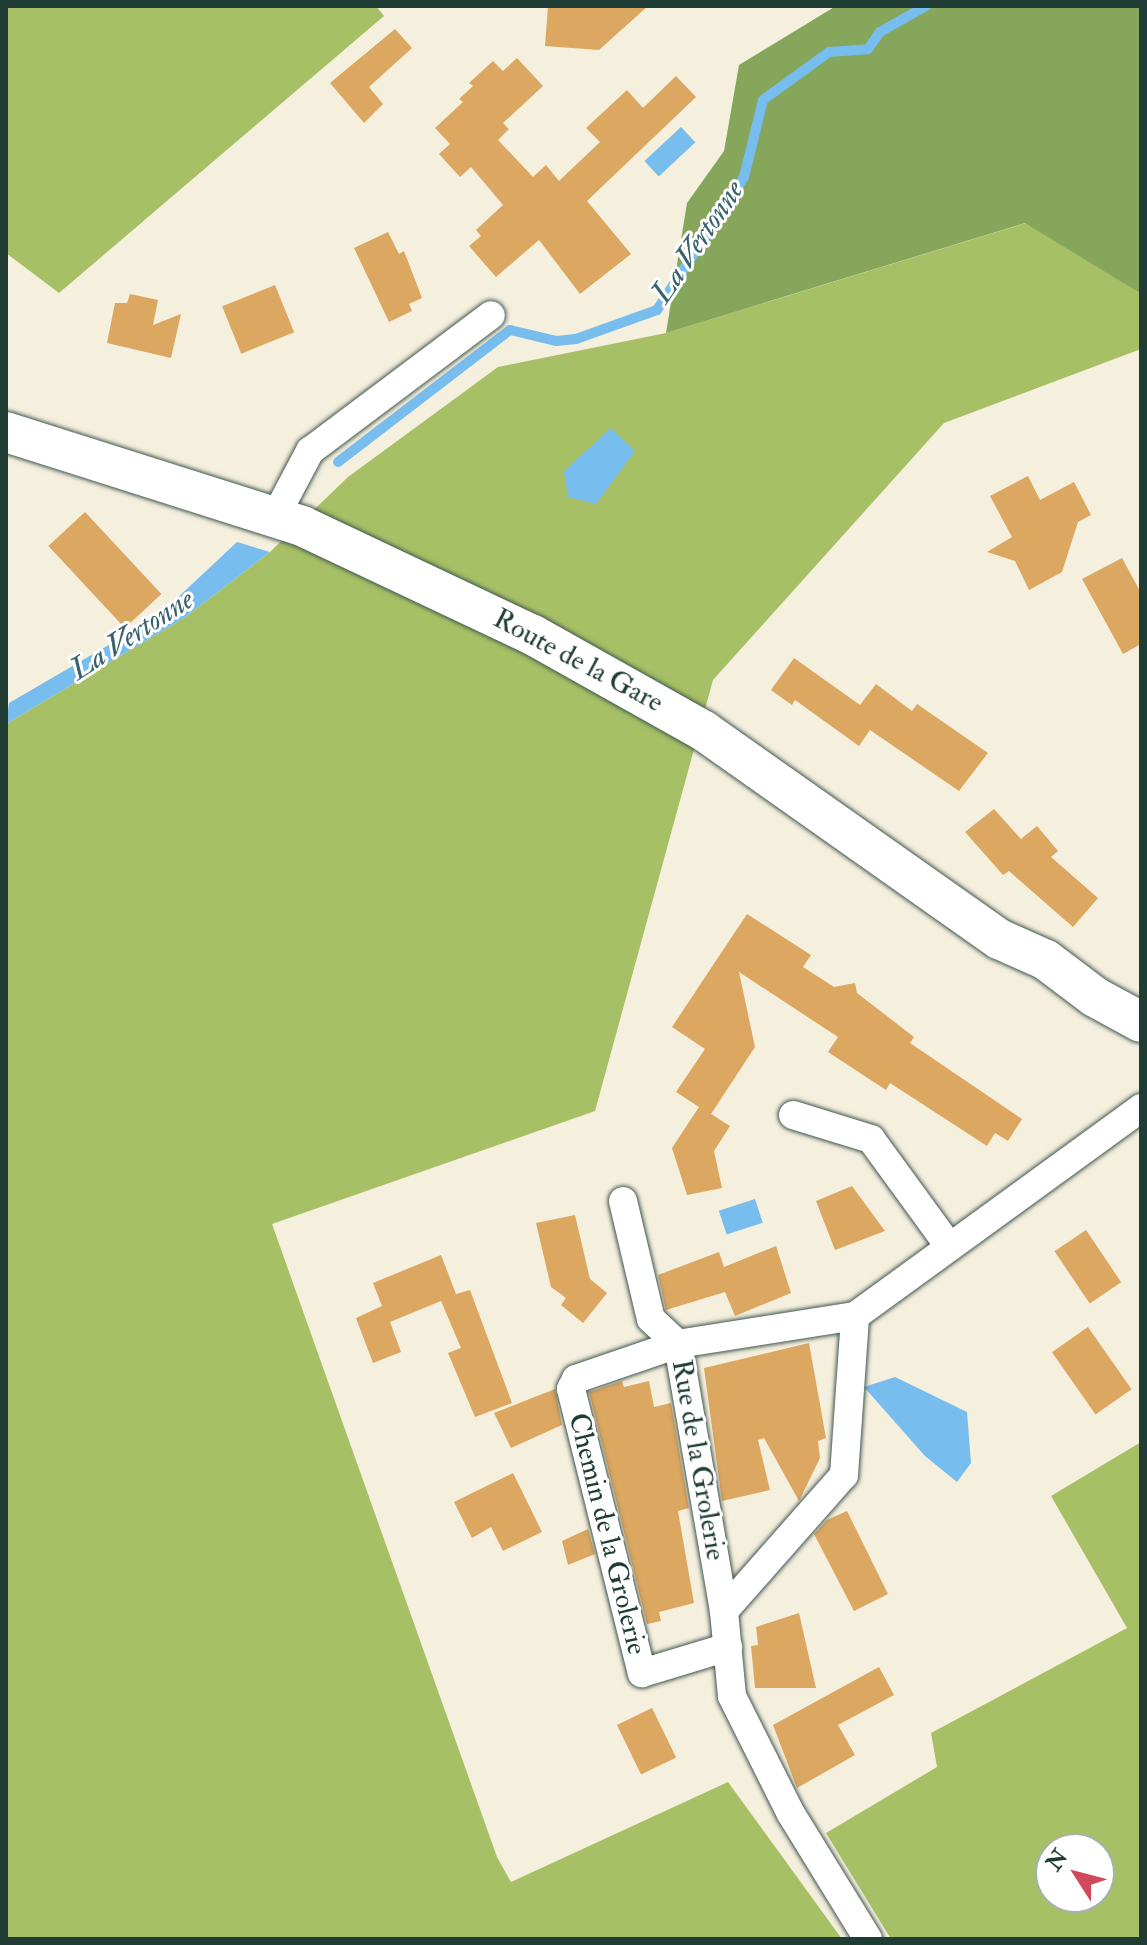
<!DOCTYPE html>
<html>
<head>
<meta charset="utf-8">
<style>
  body { margin:0 }
  #map { position:relative; width:1147px; height:1945px; overflow:hidden; background:#f5efde; font-family:"IM FELL Double Pica",serif }
  div>[style] { position:absolute }
  .green>* { inset:0; background:#a7c066 }
  .forest>* { inset:0; background:#85a65b }
  .water>* { inset:0; background:#77bdee; transform-origin:0 0 }
  .stream>* { height:10px; margin:-5px; padding:0 5px; transform-origin:5px; border-radius:5px; background:#77bdee }
  .building>* { inset:0; background:#dba761; transform-origin:0 0 }
  .roads { filter:drop-shadow(0 0 2px #3f584e) drop-shadow(0 0 2px #3f584e) }
  .street>* { height:28px; margin:-14px; padding:0 14px; transform-origin:14px; border-radius:14px; background:#fff }
  .secondary>* { height:40px; margin:-20px; padding:0 20px; transform-origin:20px; border-radius:20px; background:#fff }
  span { translate:-50% -50%; white-space:nowrap; text-align:center; line-height:1.15; -webkit-text-stroke:6px #fff; paint-order:stroke }
  .street-label { font-size:28px; color:#1f3d34 }
  .water-label { font-size:30px; color:#39636c; font-style:italic }
  .frame { position:absolute; inset:0; border:8px solid #1f3d34; pointer-events:none }
  .north { position:absolute; left:1035px; top:1833px; width:80px; height:80px; box-sizing:border-box; background:#fff; border:2px solid #a5b1ae; border-radius:50%; rotate:306deg; font-size:22px; font-weight:700; line-height:32px; text-align:center; color:#1f3d34 }
  .north::after { content:''; display:block; margin:auto; width:28px; height:36px; background:#d1495b; clip-path:polygon(50% 0,100% 100%,50% 72%,0 100%) }
</style>
</head>
<body>
<div id="map">
  <div class="green">
    <i style="clip-path:polygon(6px 6px,376px 6px,384px 16px,59px 293px,6px 253px)"></i>
    <i style="clip-path:polygon(1026px 223px,1141px 294px,1141px 349px,944px 423px,713px 680px,595px 1111px,272px 1224px,497px 1857px,511px 1882px,728px 1782px,842px 1939px,6px 1939px,6px 724px,184px 618px,270px 552px,348px 477px,498px 367px,666px 333px)"></i>
    <i style="clip-path:polygon(evenodd,1141px 1442px,1141px 1939px,891px 1939px,826px 1833px,937px 1767px,931px 1733px,1127px 1628px,1051px 1496px,1141px 1442px,1051px 1849px,1099px 1849px,1099px 1897px,1051px 1897px,1051px 1849px)"></i>
  </div>
  <div class="forest">
    <i style="clip-path:polygon(836px 6px,1141px 6px,1141px 294px,1025px 223px,666px 333px,687px 203px,724px 151px,739px 65px)"></i>
  </div>
  <div class="water">
    <i style="left:681px;top:127px;width:21px;height:50px;rotate:47deg"></i>
    <i style="clip-path:polygon(611px 428px,635px 451px,596px 504px,568px 497px,564px 471px)"></i>
    <i style="clip-path:polygon(237px 542px,270px 552px,184px 618px,6px 724px,9px 703px,131px 632px,174px 601px)"></i>
    <i style="left:755px;top:1199px;width:25px;height:38px;rotate:72deg"></i>
    <i style="clip-path:polygon(895px 1377px,967px 1412px,971px 1463px,957px 1482px,925px 1456px,864px 1387px)"></i>
  </div>
  <div class="stream">
    <i style="left:338px;top:462px;width:217px;rotate:-37.5deg"></i>
    <i style="left:510px;top:330px;width:47px;rotate:13.4deg"></i>
    <i style="left:556px;top:341px;width:20px;rotate:-6deg"></i>
    <i style="left:576px;top:339px;width:86px;rotate:-19.7deg"></i>
    <i style="left:657px;top:310px;width:159px;rotate:-56.8deg"></i>
    <i style="left:744px;top:177px;width:79px;rotate:-76.1deg"></i>
    <i style="left:763px;top:100px;width:82px;rotate:-36deg"></i>
    <i style="left:829px;top:52px;width:39px;rotate:-4deg"></i>
    <i style="left:868px;top:49px;width:21px;rotate:-55deg"></i>
    <i style="left:880px;top:32px;width:53px;rotate:-29.5deg"></i>
  </div>
  <div class="building">
    <i style="clip-path:polygon(548px 6px,648px 6px,599px 50px,545px 46px)"></i>
    <i style="clip-path:polygon(395px 29px,412px 48px,369px 87px,383px 104px,364px 123px,330px 83px)"></i>
    <i style="clip-path:polygon(517px 58px,543px 86px,503px 123px,509px 129px,498px 140px,533px 177px,546px 165px,559px 181px,600px 142px,586px 128px,627px 90px,643px 108px,676px 76px,696px 97px,587px 201px,631px 254px,580px 294px,539px 240px,496px 277px,469px 246px,481px 236px,476px 230px,503px 205px,471px 167px,460px 177px,439px 154px,450px 144px,435px 128px,463px 102px,459px 99px,473px 86px,469px 83px,493px 61px,503px 71px)"></i>
    <i style="clip-path:polygon(388px 232px,399px 254px,404px 251px,422px 298px,409px 304px,412px 311px,389px 322px,354px 248px)"></i>
    <i style="left:275px;top:285px;width:51px;height:57px;rotate:68deg"></i>
    <i style="clip-path:polygon(130px 294px,158px 300px,153px 325px,181px 314px,171px 358px,107px 343px,115px 303px,127px 303px)"></i>
    <i style="clip-path:polygon(1028px 476px,1040px 500px,1074px 482px,1091px 515px,1078px 522px,1062px 572px,1029px 590px,1015px 561px,987px 552px,1012px 537px,990px 496px)"></i>
    <i style="left:85px;top:512px;width:112px;height:50px;rotate:47deg"></i>
    <i style="clip-path:polygon(1122px 558px,1141px 593px,1141px 644px,1123px 654px,1082px 579px)"></i>
    <i style="clip-path:polygon(794px 658px,860px 705px,876px 684px,912px 711px,917px 704px,988px 753px,959px 791px,870px 730px,859px 746px,795px 700px,792px 705px,771px 690px)"></i>
    <i style="clip-path:polygon(994px 809px,1021px 839px,1037px 826px,1058px 851px,1051px 857px,1098px 898px,1073px 927px,1009px 871px,1003px 875px,965px 832px)"></i>
    <i style="clip-path:polygon(747px 914px,811px 955px,803px 967px,834px 987px,855px 983px,857px 993px,914px 1037px,910px 1043px,1022px 1119px,1008px 1141px,995px 1133px,987px 1146px,890px 1083px,886px 1090px,828px 1052px,838px 1037px,739px 972px,755px 1047px,711px 1114px,730px 1126px,714px 1151px,722px 1188px,687px 1195px,672px 1148px,699px 1107px,676px 1092px,705px 1049px,672px 1027px)"></i>
    <i style="clip-path:polygon(852px 1186px,885px 1231px,835px 1250px,816px 1201px)"></i>
    <i style="clip-path:polygon(575px 1215px,590px 1279px,607px 1293px,583px 1323px,561px 1305px,566px 1298px,551px 1287px,536px 1223px)"></i>
    <i style="left:1086px;top:1230px;width:63px;height:38px;rotate:56deg"></i>
    <i style="clip-path:polygon(776px 1246px,791px 1293px,735px 1316px,725px 1292px,666px 1310px,658px 1275px,719px 1252px,724px 1267px)"></i>
    <i style="clip-path:polygon(441px 1255px,456px 1294px,470px 1290px,512px 1403px,475px 1417px,448px 1353px,461px 1348px,441px 1301px,390px 1322px,401px 1352px,373px 1363px,356px 1318px,382px 1306px,373px 1283px)"></i>
    <i style="left:1088px;top:1327px;width:76px;height:44px;rotate:55deg"></i>
    <i style="clip-path:polygon(809px 1343px,826px 1438px,818px 1441px,820px 1458px,799px 1501px,764px 1438px,758px 1440px,770px 1490px,722px 1501px,704px 1368px)"></i>
    <i style="clip-path:polygon(622px 1381px,624px 1387px,649px 1381px,654px 1407px,671px 1403px,689px 1508px,678px 1511px,694px 1603px,659px 1612px,661px 1621px,647px 1624px,589px 1392px)"></i>
    <i style="clip-path:polygon(555px 1389px,562px 1425px,511px 1448px,494px 1413px)"></i>
    <i style="clip-path:polygon(513px 1473px,542px 1532px,503px 1551px,491px 1527px,472px 1538px,454px 1502px)"></i>
    <i style="clip-path:polygon(847px 1511px,888px 1594px,854px 1611px,814px 1534px,827px 1520px)"></i>
    <i style="clip-path:polygon(588px 1529px,595px 1554px,568px 1565px,562px 1541px)"></i>
    <i style="clip-path:polygon(799px 1613px,816px 1688px,755px 1688px,751px 1646px,758px 1645px,756px 1627px)"></i>
    <i style="clip-path:polygon(879px 1667px,894px 1695px,838px 1725px,855px 1755px,797px 1788px,773px 1725px)"></i>
    <i style="left:652px;top:1708px;width:55px;height:39px;rotate:64deg"></i>
  </div>
  <div class="roads">
    <div class="street">
      <i style="left:275px;top:517px;width:75px;rotate:-62.1deg"></i>
      <i style="left:310px;top:451px;width:226px;rotate:-36.9deg"></i>
      <i style="left:793px;top:1115px;width:82px;rotate:17.1deg"></i>
      <i style="left:871px;top:1139px;width:132px;rotate:53.9deg"></i>
      <i style="left:623px;top:1201px;width:121px;rotate:76.7deg"></i>
      <i style="left:651px;top:1319px;width:37px;rotate:43deg"></i>
      <i style="left:678px;top:1344px;width:108px;rotate:161.1deg"></i>
      <i style="left:576px;top:1379px;width:11px;rotate:117deg"></i>
      <i style="left:571px;top:1389px;width:293px;rotate:76deg"></i>
      <i style="left:642px;top:1673px;width:90px;rotate:-16.8deg"></i>
      <i style="left:724px;top:1611px;width:181px;rotate:-48.6deg"></i>
      <i style="left:844px;top:1475px;width:159px;rotate:-86deg"></i>
      <i style="left:868px;top:1939px;width:147px;rotate:-121.6deg"></i>
      <i style="left:791px;top:1814px;width:132px;rotate:-116.6deg"></i>
      <i style="left:732px;top:1696px;width:85px;rotate:-95.4deg"></i>
      <i style="left:724px;top:1611px;width:271px;rotate:-99.8deg"></i>
      <i style="left:678px;top:1344px;width:179px;rotate:-9deg"></i>
      <i style="left:855px;top:1316px;width:354px;rotate:-36deg"></i>
    </div>
    <div class="secondary">
      <i style="left:6px;top:432px;width:311px;rotate:17.6deg"></i>
      <i style="left:302px;top:526px;width:255px;rotate:25.3deg"></i>
      <i style="left:533px;top:635px;width:196px;rotate:29.3deg"></i>
      <i style="left:704px;top:731px;width:361px;rotate:35.2deg"></i>
      <i style="left:999px;top:939px;width:51px;rotate:24.1deg"></i>
      <i style="left:1046px;top:960px;width:61px;rotate:37.1deg"></i>
      <i style="left:1095px;top:997px;width:52px;rotate:28.5deg"></i>
    </div>
  </div>
  <div class="street-label">
    <span style="left:578px;top:661px;rotate:28deg">Route de la Gare</span>
    <span style="left:698px;top:1460px;rotate:80deg">Rue de la Grolerie</span>
    <span style="left:607px;top:1534px;rotate:76deg">Chemin de la Grolerie</span>
  </div>
  <div class="water-label">
    <span style="left:698px;top:242px;rotate:-56deg">La Vertonne</span>
    <span style="left:132px;top:635px;rotate:-33deg">La Vertonne</span>
  </div>
  <div class="frame"></div>
  <div class="north">N</div>
</div>
</body>
</html>
